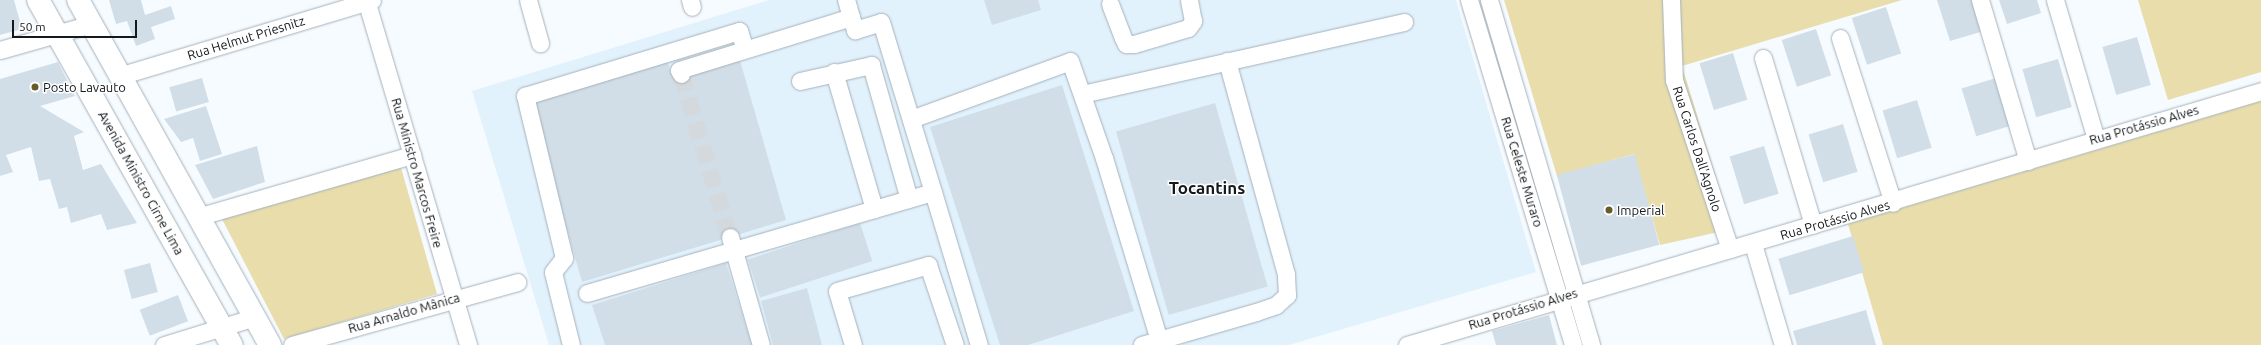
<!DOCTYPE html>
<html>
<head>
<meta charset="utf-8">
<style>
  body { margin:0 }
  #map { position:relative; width:2261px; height:345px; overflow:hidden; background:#f6fbff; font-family:Ubuntu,sans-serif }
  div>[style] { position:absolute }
  .built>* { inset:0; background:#e2f2fd }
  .green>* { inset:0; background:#e8ddab }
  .building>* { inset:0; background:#d1dee8; transform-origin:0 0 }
  .minor-tunnel>* { height:17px; margin-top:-8.5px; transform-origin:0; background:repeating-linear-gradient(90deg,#d4d9dd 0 17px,transparent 0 25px) }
  .roads { filter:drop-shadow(0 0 1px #a4b1ba) drop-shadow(0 0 1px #a4b1ba) }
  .minor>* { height:17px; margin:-8.5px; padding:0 8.5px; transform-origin:8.5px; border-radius:8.5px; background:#fff }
  .major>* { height:22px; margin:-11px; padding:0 11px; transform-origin:11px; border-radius:11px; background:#fff }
  .dots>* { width:11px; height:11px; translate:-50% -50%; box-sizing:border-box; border:2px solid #fff; border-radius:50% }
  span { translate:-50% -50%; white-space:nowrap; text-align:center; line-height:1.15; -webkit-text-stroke:3px #fff; paint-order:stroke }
  .street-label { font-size:13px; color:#14191c }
  .poi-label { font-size:13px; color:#14191c }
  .left { translate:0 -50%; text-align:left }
  .district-label { font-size:17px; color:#14191c; font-weight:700 }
  .scale { position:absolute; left:12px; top:20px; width:125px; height:18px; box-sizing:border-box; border:2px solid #14191c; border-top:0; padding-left:5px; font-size:12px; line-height:14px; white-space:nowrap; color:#14191c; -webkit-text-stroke:3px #fff; paint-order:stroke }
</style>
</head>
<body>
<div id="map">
  <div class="built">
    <i style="clip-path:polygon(769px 0,1456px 0,1536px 272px,1289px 345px,549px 345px,472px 91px)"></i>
  </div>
  <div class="green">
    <i style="clip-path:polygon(1504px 0,1902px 0,1682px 66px,1732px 229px,1660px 245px,1634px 154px,1557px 176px)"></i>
    <i style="clip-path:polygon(2138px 0,2261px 0,2261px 72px,2168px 100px)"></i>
    <i style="clip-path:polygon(2261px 101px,2261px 345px,1883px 345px,1848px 224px)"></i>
    <i style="clip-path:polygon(400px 164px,437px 294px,284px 339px,221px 217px)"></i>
  </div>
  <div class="building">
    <i style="clip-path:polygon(0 0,14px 0,22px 29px,0 35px)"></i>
    <i style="clip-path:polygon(109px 0,141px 0,145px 15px,171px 6px,175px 19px,151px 27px,155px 39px,136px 46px,127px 21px,116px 24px)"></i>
    <i style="clip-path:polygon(984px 0,1038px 0,1041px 10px,992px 25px)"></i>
    <i style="clip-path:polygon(1937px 0,1974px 0,1984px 31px,1950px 41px)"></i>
    <i style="clip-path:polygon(1999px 0,2037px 0,2041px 13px,2007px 24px)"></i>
    <i style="left:1886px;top:7px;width:49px;height:36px;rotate:72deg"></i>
    <i style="left:1816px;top:29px;width:49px;height:36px;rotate:72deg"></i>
    <i style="left:2137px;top:37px;width:50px;height:36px;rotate:74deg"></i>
    <i style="clip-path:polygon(665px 52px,672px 77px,739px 57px,786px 220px,582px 282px,535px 117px,536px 106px,538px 100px)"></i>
    <i style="left:1733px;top:53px;width:49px;height:35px;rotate:73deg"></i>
    <i style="left:2058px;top:59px;width:50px;height:37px;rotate:74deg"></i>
    <i style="clip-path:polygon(58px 62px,75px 96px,40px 106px,84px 132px,74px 136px,83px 170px,101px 164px,137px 223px,107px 230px,101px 214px,71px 223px,67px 207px,59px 209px,50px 179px,39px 181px,31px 147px,6px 155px,13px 172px,0 176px,0 79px)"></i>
    <i style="left:202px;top:78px;width:25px;height:34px;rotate:74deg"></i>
    <i style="left:1996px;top:78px;width:50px;height:36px;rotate:73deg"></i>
    <i style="clip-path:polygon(1062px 85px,1134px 311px,1028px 345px,1000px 345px,930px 127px)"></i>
    <i style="left:1917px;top:100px;width:50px;height:36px;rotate:73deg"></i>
    <i style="left:1215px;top:103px;width:191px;height:103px;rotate:74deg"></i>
    <i style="clip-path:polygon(206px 106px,222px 154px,200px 161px,193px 138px,181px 142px,164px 119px)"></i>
    <i style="left:1843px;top:124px;width:50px;height:36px;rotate:73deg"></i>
    <i style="clip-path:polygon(257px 146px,265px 182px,213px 199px,195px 165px)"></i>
    <i style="left:1764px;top:146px;width:50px;height:36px;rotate:73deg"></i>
    <i style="left:1635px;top:154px;width:94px;height:81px;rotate:75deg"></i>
    <i style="left:860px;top:223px;width:40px;height:118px;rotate:72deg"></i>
    <i style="left:1853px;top:236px;width:38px;height:78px;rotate:73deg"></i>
    <i style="left:150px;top:263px;width:30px;height:27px;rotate:75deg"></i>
    <i style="clip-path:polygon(726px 263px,752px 345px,605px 345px,592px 305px)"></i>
    <i style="clip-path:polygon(807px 288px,822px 345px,773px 345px,761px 301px)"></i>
    <i style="left:178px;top:295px;width:28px;height:41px;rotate:69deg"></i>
    <i style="clip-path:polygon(1866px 310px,1876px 345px,1797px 345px,1793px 331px)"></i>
    <i style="clip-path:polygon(1549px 315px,1557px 345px,1496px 345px,1492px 331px)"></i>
  </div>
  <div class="minor-tunnel">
    <i style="left:681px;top:74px;width:170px;rotate:73.3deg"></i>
  </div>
  <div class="roads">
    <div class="minor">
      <i style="left:366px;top:0;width:360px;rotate:73.5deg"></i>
      <i style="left:528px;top:0;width:45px;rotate:74.4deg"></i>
      <i style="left:690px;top:0;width:7px;rotate:74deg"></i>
      <i style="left:1469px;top:0;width:360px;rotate:73.2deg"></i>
      <i style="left:1489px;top:0;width:360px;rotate:73.5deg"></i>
      <i style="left:1671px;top:0;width:80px;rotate:87.9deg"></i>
      <i style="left:1674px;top:80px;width:178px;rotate:71.7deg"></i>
      <i style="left:1980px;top:0;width:168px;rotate:73.4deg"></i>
      <i style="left:2055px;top:0;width:145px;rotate:73.6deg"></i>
      <i style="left:1110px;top:4px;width:36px;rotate:69deg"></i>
      <i style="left:1123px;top:38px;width:7px;rotate:63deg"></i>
      <i style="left:1126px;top:44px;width:8px"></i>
      <i style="left:1134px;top:44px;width:56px;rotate:-16.5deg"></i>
      <i style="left:1188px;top:28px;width:9px;rotate:-54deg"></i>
      <i style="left:1193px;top:21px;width:21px;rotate:-101deg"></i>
      <i style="left:851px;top:17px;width:14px;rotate:73deg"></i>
      <i style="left:855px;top:30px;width:27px;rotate:-17deg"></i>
      <i style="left:881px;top:22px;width:178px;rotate:73deg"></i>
      <i style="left:1840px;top:38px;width:173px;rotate:72.2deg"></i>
      <i style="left:0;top:50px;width:95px;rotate:-15.9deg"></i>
      <i style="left:1763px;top:58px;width:174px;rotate:73.3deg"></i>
      <i style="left:834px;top:72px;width:143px;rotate:73.7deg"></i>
      <i style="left:681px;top:74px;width:4px;rotate:-117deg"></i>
      <i style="left:679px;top:70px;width:180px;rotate:-17.1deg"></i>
      <i style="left:851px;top:17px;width:18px;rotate:-106deg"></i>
      <i style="left:119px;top:76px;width:264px;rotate:-16.7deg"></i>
      <i style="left:800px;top:81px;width:73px;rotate:-12.7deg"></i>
      <i style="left:871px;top:65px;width:139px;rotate:74.2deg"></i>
      <i style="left:1082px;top:94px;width:330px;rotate:-12.6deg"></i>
      <i style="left:911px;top:119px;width:169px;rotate:-20deg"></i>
      <i style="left:1070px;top:61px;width:103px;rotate:70.7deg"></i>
      <i style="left:1104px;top:158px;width:190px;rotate:73.2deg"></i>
      <i style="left:1159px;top:340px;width:18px;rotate:164deg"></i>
      <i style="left:197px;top:217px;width:224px;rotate:-16.1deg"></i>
      <i style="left:730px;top:237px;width:112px;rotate:74deg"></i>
      <i style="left:1753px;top:244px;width:105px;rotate:73.5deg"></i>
      <i style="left:587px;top:293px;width:360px;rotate:-16.3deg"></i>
      <i style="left:933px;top:192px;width:160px;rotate:73.3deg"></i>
      <i style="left:1159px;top:340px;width:101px;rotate:-16.1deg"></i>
      <i style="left:1256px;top:312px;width:21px;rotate:-19deg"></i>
      <i style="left:1276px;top:305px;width:15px;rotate:-42deg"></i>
      <i style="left:1287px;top:295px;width:21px;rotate:-93deg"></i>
      <i style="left:1286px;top:274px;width:221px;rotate:-105.5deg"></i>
      <i style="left:164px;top:345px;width:95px;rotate:-17.1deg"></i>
      <i style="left:292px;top:345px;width:234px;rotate:-15.6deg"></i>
      <i style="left:571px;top:345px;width:75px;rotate:-103.9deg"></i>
      <i style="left:553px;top:272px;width:18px;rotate:-52deg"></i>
      <i style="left:564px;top:258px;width:167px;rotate:-103.5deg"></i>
      <i style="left:525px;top:96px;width:224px;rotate:-16.9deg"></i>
      <i style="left:739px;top:31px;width:19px;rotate:72deg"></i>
      <i style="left:853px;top:345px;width:56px;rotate:-106.5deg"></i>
      <i style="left:837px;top:291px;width:95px;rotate:-15.9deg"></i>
      <i style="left:928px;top:265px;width:84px;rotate:71.4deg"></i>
      <i style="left:1407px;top:345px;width:891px;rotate:-16.56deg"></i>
    </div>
    <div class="major">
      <i style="left:38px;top:0;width:396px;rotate:60.7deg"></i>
      <i style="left:78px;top:0;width:395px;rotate:60.9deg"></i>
    </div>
  </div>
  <div class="dots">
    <i style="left:35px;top:87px;background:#675c29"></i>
    <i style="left:1609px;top:210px;background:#675c29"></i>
  </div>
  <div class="street-label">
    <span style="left:246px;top:38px;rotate:-17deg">Rua Helmut Priesnitz</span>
    <span style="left:2144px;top:125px;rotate:-16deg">Rua Protássio Alves</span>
    <span style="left:1697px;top:149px;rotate:72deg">Rua Carlos Dall'Agnolo</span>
    <span style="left:1522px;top:172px;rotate:73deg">Rua Celeste Muraro</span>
    <span style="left:417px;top:173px;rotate:74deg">Rua Ministro Marcos Freire</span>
    <span style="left:141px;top:183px;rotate:61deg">Avenida Ministro Cirne Lima</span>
    <span style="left:1835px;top:220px;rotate:-16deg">Rua Protássio Alves</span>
    <span style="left:1523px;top:309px;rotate:-17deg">Rua Protássio Alves</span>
    <span style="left:404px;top:313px;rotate:-16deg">Rua Arnaldo Mânica</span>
  </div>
  <div class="poi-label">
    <span class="left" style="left:43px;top:87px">Posto Lavauto</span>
    <span class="left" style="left:1617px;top:210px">Imperial</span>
  </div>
  <div class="district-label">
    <span style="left:1207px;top:188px">Tocantins</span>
  </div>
  <div class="scale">50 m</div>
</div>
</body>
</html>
